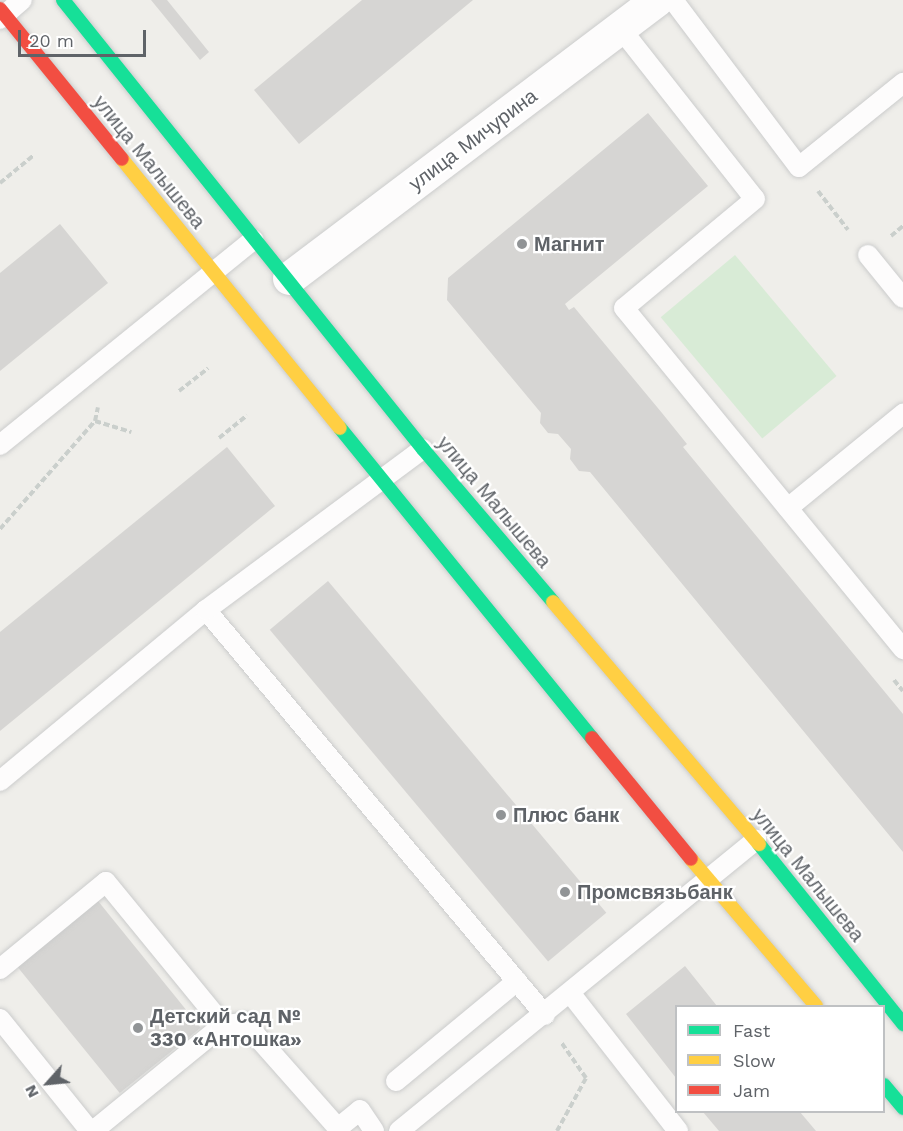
<!DOCTYPE html>
<html>
<head>
<meta charset="utf-8">
<style>
  body { margin:0 }
  #map { position:relative; width:903px; height:1131px; overflow:hidden; background:#efeeea; font-family:"Work Sans",sans-serif }
  div>[style] { position:absolute }
  .green>* { inset:0; background:#d8ebd6; transform-origin:0 0 }
  .building>* { inset:0; background:#d6d5d3; transform-origin:0 0 }
  .path>* { height:4px; margin-top:-2px; transform-origin:0; background:repeating-linear-gradient(90deg,#cacfcc 0 6px,transparent 0 9px) }
  .roads { filter:drop-shadow(0 0 2px #cbcccc) drop-shadow(0 0 2px #cbcccc) }
  .lane>* { height:20px; margin:-10px; padding:0 10px; transform-origin:10px; border-radius:10px; background:#fdfcfc }
  .street>* { height:33px; margin:-16.5px; padding:0 16.5px; transform-origin:16.5px; border-radius:16.5px; background:#fdfcfc }
  .fast>* { height:14px; margin:-7px; padding:0 7px; transform-origin:7px; border-radius:7px; background:#16e098 }
  .slow>* { height:14px; margin:-7px; padding:0 7px; transform-origin:7px; border-radius:7px; background:#ffcf43 }
  .jam>* { height:14px; margin:-7px; padding:0 7px; transform-origin:7px; border-radius:7px; background:#f24e42 }
  .dots>* { width:16px; height:16px; translate:-50% -50%; box-sizing:border-box; border:3px solid #fff; border-radius:50% }
  span { translate:-50% -50%; white-space:nowrap; text-align:center; line-height:1.15; -webkit-text-stroke:4.5px #fff; paint-order:stroke }
  .street-label { font-size:20px; color:#5f6368 }
  .poi-label { font-size:20px; color:#5f6368; font-weight:700 }
  .left { translate:0 -50%; text-align:left }
  .legend { position:absolute; left:675px; top:1005px; width:210px; height:108px; box-sizing:border-box; background:#fff; border:2px solid #bfc1c3; margin:0; padding:8px 10px; list-style:none; font-size:18px; color:#5f6368 }
  .legend li { display:flex; align-items:center; gap:12px; height:30px }
  .legend b { width:30px; border:2px solid #bfc1c3 }
  .north { position:absolute; left:18px; top:1053px; width:60px; height:60px; -webkit-text-stroke:4px #fff; paint-order:stroke; rotate:243deg; font-size:16px; font-weight:700; line-height:24px; text-align:center; color:#5f6368 }
  .north::after { content:''; display:block; margin:auto; width:21px; height:27px; background:#5f6368; clip-path:polygon(50% 0,100% 100%,50% 72%,0 100%) }
  .scale { position:absolute; left:18px; top:30px; width:128px; height:27px; box-sizing:border-box; border:3px solid #5f6368; border-top:0; padding-left:8px; font-size:18px; line-height:21px; white-space:nowrap; color:#5f6368; -webkit-text-stroke:4px #fff; paint-order:stroke }
</style>
</head>
<body>
<div id="map">
  <div class="green">
    <i style="left:735px;top:255px;width:158px;height:97px;rotate:50deg"></i>
  </div>
  <div class="building">
    <i style="clip-path:polygon(151px 0,167px 0,209px 52px,200px 60px)"></i>
    <i style="clip-path:polygon(362px 0,473px 0,299px 144px,254px 90px)"></i>
    <i style="clip-path:polygon(648px 113px,708px 186px,565px 304px,569px 310px,574px 307px,662px 413px,687px 444px,683px 447px,903px 714px,903px 852px,590px 472px,579px 471px,570px 459px,571px 449px,558px 434px,548px 433px,540px 423px,541px 413px,447px 300px,448px 278px)"></i>
    <i style="clip-path:polygon(60px 224px,108px 283px,0 371px,0 273px)"></i>
    <i style="clip-path:polygon(227px 447px,275px 506px,0 731px,0 632px)"></i>
    <i style="left:328px;top:581px;width:433px;height:76px;rotate:50deg"></i>
    <i style="left:98px;top:901px;width:163px;height:104px;rotate:51deg"></i>
    <i style="clip-path:polygon(685px 966px,717px 1006px,676px 1006px,676px 1078px,626px 1014px)"></i>
    <i style="clip-path:polygon(703px 1112px,800px 1112px,816px 1131px,719px 1131px)"></i>
  </div>
  <div class="path">
    <i style="left:0;top:183px;width:44px;rotate:-39.5deg"></i>
    <i style="left:818px;top:191px;width:49px;rotate:52.4deg"></i>
    <i style="left:891px;top:236px;width:16px;rotate:-40deg"></i>
    <i style="left:179px;top:391px;width:37px;rotate:-38deg"></i>
    <i style="left:95px;top:421px;width:38px;rotate:17deg"></i>
    <i style="left:219px;top:438px;width:36px;rotate:-39deg"></i>
    <i style="left:0;top:529px;width:144px;rotate:-48.7deg"></i>
    <i style="left:95px;top:421px;width:14px;rotate:-78deg"></i>
    <i style="left:894px;top:680px;width:14px;rotate:51deg"></i>
    <i style="left:557px;top:1131px;width:60px;rotate:-61.3deg"></i>
    <i style="left:586px;top:1078px;width:44px;rotate:-124.8deg"></i>
  </div>
  <div class="roads">
    <div class="lane">
      <i style="left:673px;top:0;width:209px;rotate:53deg"></i>
      <i style="left:799px;top:167px;width:134px;rotate:-38.9deg"></i>
      <i style="left:0;top:19px;width:29px;rotate:-41deg"></i>
      <i style="left:621px;top:29px;width:216px;rotate:51.8deg"></i>
      <i style="left:755px;top:199px;width:170px;rotate:140.2deg"></i>
      <i style="left:624px;top:308px;width:441px;rotate:50.7deg"></i>
      <i style="left:868px;top:255px;width:55px;rotate:50.9deg"></i>
      <i style="left:0;top:445px;width:326px;rotate:-39deg"></i>
      <i style="left:788px;top:508px;width:149px;rotate:-39.3deg"></i>
      <i style="left:206px;top:610px;width:528px;rotate:50.07deg"></i>
      <i style="left:0;top:781px;width:268px;rotate:-39.7deg"></i>
      <i style="left:206px;top:610px;width:270px;rotate:-36.6deg"></i>
      <i style="left:0;top:969px;width:137px;rotate:-39.4deg"></i>
      <i style="left:106px;top:882px;width:185px;rotate:50.7deg"></i>
      <i style="left:223px;top:1025px;width:168px;rotate:140.8deg"></i>
      <i style="left:571px;top:994px;width:174px;rotate:52deg"></i>
      <i style="left:0;top:1019px;width:144px;rotate:51.2deg"></i>
      <i style="left:223px;top:1025px;width:22px;rotate:-5deg"></i>
      <i style="left:245px;top:1023px;width:140px;rotate:48.5deg"></i>
      <i style="left:338px;top:1128px;width:28px;rotate:-39deg"></i>
      <i style="left:360px;top:1110px;width:25px;rotate:56deg"></i>
      <i style="left:396px;top:1081px;width:157px;rotate:-39.6deg"></i>
      <i style="left:399px;top:1131px;width:461px;rotate:-39.2deg"></i>
    </div>
    <div class="street">
      <i style="left:289px;top:278px;width:461px;rotate:-37.1deg"></i>
    </div>
    <div class="fast">
      <i style="left:63px;top:0;width:576px;rotate:51.28deg"></i>
      <i style="left:423px;top:449px;width:201px;rotate:49.6deg"></i>
      <i style="left:340px;top:428px;width:400px;rotate:50.9deg"></i>
      <i style="left:759px;top:844px;width:231px;rotate:51.3deg"></i>
      <i style="left:884px;top:1085px;width:30px;rotate:50deg"></i>
    </div>
    <div class="slow">
      <i style="left:122px;top:159px;width:346px;rotate:51deg"></i>
      <i style="left:553px;top:602px;width:318px;rotate:49.6deg"></i>
      <i style="left:691px;top:859px;width:193px;rotate:49.6deg"></i>
    </div>
    <div class="jam">
      <i style="left:0;top:9px;width:193px;rotate:50.9deg"></i>
      <i style="left:592px;top:738px;width:156px;rotate:50.7deg"></i>
    </div>
  </div>
  <div class="dots">
    <i style="left:522px;top:244px;background:#919496"></i>
    <i style="left:501px;top:815px;background:#919496"></i>
    <i style="left:565px;top:892px;background:#919496"></i>
    <i style="left:138px;top:1028px;background:#919496"></i>
  </div>
  <div class="street-label">
    <span style="left:473px;top:140px;rotate:-37deg">улица Мичурина</span>
    <span style="left:149px;top:162px;rotate:51deg">улица Малышева</span>
    <span style="left:494px;top:502px;rotate:50deg">улица Малышева</span>
    <span style="left:808px;top:875px;rotate:51deg">улица Малышева</span>
  </div>
  <div class="poi-label">
    <span class="left" style="left:534px;top:244px">Магнит</span>
    <span class="left" style="left:513px;top:815px">Плюс банк</span>
    <span class="left" style="left:577px;top:892px">Промсвязьбанк</span>
    <span class="left" style="left:150px;top:1028px">Детский сад №<br>330 «Антошка»</span>
  </div>
  <ul class="legend">
  <li><b style="height:8px;background:#16e098"></b>Fast</li>
  <li><b style="height:8px;background:#ffcf43"></b>Slow</li>
  <li><b style="height:8px;background:#f24e42"></b>Jam</li>
  </ul>
  <div class="north">N</div>
  <div class="scale">20 m</div>
</div>
</body>
</html>
